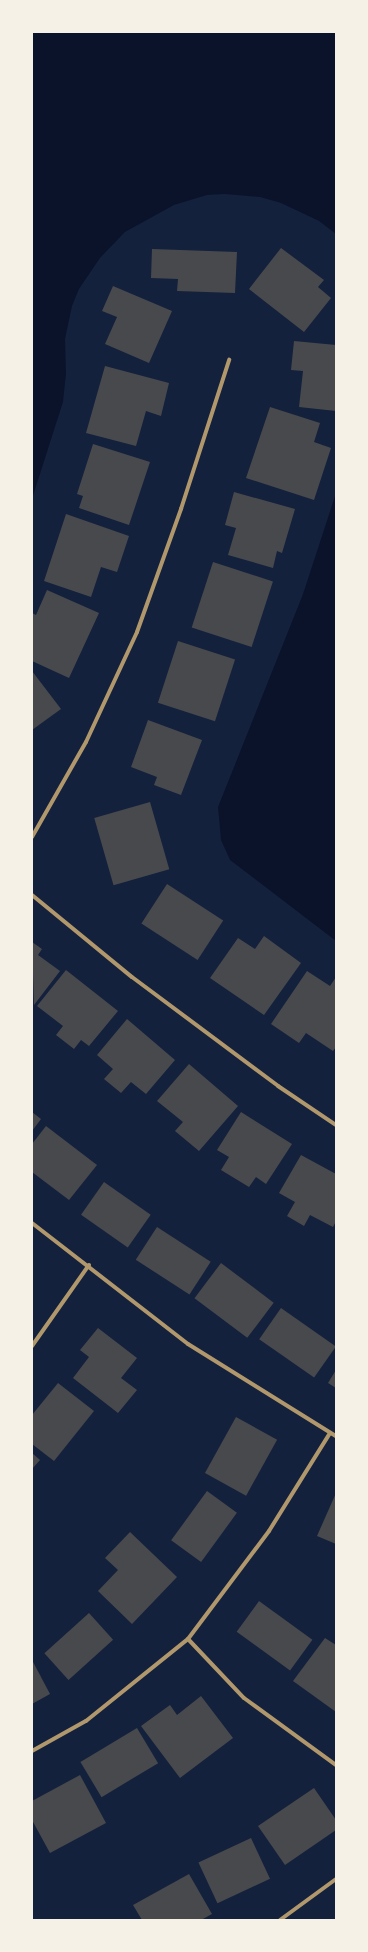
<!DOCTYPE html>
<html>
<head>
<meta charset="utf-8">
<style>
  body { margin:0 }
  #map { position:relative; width:368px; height:1952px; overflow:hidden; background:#14213d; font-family:Roboto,sans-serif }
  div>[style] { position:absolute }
  .water>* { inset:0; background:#0b132b }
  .building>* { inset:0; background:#48494c; transform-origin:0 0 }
  .minor>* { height:4px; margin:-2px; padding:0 2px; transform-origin:2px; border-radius:2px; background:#b1986c }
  span { translate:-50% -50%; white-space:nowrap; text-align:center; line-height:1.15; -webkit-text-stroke:3.5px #f6f1e7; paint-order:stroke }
  .frame { position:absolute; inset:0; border:33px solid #f6f1e7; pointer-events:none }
</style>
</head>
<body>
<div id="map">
  <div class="water">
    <i style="clip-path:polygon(32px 32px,336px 32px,336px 234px,319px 221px,281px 203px,260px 197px,225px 194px,207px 195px,174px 205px,125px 232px,100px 258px,79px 289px,72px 306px,65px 339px,66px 374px,63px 402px,32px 499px)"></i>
    <i style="clip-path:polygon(336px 493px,336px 941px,230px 860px,221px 840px,218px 807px,303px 594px)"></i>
  </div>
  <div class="building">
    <i style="clip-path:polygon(281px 248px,324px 280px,318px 287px,331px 298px,304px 332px,249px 289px)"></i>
    <i style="clip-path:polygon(152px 249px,237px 252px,235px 293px,177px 291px,178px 279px,151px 278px)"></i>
    <i style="clip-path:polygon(113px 286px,172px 311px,149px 363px,105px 344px,117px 317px,102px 311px)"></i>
    <i style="clip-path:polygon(294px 341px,336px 345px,336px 411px,299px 407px,303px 371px,291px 370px)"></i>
    <i style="clip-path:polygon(105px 366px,169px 383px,161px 416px,146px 411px,136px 446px,86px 433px)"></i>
    <i style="clip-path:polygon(270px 407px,320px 423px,314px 442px,331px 448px,314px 500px,246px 478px)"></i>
    <i style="clip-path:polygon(93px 444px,150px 462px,129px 525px,79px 508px,83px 496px,77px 494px)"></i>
    <i style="clip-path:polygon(234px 492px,295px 509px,282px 553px,277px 551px,273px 568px,228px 555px,236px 528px,225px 525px)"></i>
    <i style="clip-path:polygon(66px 514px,129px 536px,117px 572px,101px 567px,91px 597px,44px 581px)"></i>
    <i style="left:213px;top:562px;width:63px;height:69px;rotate:18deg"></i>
    <i style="clip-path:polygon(47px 590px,99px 613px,69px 678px,32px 661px,32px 613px,36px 615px)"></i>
    <i style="left:178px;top:641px;width:60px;height:65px;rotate:18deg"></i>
    <i style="clip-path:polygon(32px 671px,61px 709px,32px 730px)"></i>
    <i style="clip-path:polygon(148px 720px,202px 740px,181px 795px,154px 785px,157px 777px,131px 767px)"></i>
    <i style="left:150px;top:802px;width:70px;height:58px;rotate:74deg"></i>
    <i style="left:167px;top:884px;width:67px;height:47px;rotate:33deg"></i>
    <i style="clip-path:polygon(264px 936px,301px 963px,264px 1015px,210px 978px,238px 938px,255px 949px)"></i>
    <i style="clip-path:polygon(32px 942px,42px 949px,38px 955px,60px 971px,34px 1005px)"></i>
    <i style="clip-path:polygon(66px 970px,118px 1011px,89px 1046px,81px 1040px,74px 1049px,56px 1035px,63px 1026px,37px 1006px)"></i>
    <i style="clip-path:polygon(307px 971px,330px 986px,336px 977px,336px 1047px,333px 1051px,306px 1033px,299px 1043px,271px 1024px)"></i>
    <i style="clip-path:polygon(127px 1019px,175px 1060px,146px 1094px,131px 1082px,121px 1093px,104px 1079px,113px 1069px,97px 1055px)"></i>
    <i style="clip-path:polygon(189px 1064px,238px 1106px,199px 1151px,175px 1131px,183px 1122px,157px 1101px)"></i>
    <i style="clip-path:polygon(32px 1112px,41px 1119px,32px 1131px)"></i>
    <i style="clip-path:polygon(241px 1112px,292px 1144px,266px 1184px,256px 1177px,249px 1187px,221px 1170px,229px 1157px,217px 1150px)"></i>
    <i style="clip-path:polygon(46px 1126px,97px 1165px,69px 1200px,32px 1172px,32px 1144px)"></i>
    <i style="clip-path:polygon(301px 1155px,336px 1174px,336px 1221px,333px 1227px,310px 1215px,304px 1226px,287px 1216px,295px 1202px,279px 1193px)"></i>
    <i style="left:104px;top:1182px;width:57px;height:40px;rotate:35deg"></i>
    <i style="left:157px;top:1227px;width:64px;height:39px;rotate:33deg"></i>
    <i style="left:221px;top:1263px;width:66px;height:44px;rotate:37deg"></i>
    <i style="left:281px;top:1308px;width:67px;height:38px;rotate:35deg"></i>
    <i style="clip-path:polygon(98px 1328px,137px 1358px,121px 1378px,137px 1390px,118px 1413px,73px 1378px,89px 1357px,80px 1350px)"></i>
    <i style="clip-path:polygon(336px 1370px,336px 1388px,328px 1383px)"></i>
    <i style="clip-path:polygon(58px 1383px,94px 1411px,54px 1461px,32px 1444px,32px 1415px)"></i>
    <i style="left:236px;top:1417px;width:47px;height:64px;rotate:29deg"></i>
    <i style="clip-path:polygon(32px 1453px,40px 1460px,32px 1469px)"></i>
    <i style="left:207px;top:1491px;width:37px;height:61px;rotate:36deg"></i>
    <i style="clip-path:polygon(336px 1493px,336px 1544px,317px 1536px)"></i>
    <i style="clip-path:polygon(130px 1532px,177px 1577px,132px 1624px,98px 1591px,118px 1570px,105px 1558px)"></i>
    <i style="left:259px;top:1601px;width:66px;height:38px;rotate:36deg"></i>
    <i style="left:89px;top:1613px;width:36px;height:60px;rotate:48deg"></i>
    <i style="clip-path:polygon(325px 1638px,336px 1645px,336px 1712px,293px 1681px)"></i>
    <i style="clip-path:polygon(32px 1660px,50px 1694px,32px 1704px)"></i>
    <i style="clip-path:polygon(201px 1696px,233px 1738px,180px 1778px,141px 1726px,170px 1705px,177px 1715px)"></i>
    <i style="left:137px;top:1728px;width:41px;height:66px;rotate:59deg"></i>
    <i style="clip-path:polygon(80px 1775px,106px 1823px,50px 1853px,32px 1820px,32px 1801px)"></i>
    <i style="clip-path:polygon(314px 1788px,336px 1820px,336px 1830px,285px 1865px,258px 1826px)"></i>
    <i style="left:251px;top:1838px;width:45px;height:58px;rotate:65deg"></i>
    <i style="clip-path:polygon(189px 1874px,212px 1914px,201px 1920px,142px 1920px,133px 1905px)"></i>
  </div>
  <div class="minor">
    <i style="left:32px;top:837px;width:109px;rotate:-60.4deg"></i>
    <i style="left:86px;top:742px;width:121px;rotate:-65.1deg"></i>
    <i style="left:137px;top:632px;width:131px;rotate:-70.3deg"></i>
    <i style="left:181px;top:509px;width:157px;rotate:-72.1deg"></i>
    <i style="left:32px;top:895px;width:129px;rotate:39.4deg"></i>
    <i style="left:132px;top:977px;width:182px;rotate:36.7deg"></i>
    <i style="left:278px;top:1086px;width:70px;rotate:33.9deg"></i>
    <i style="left:32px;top:1223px;width:197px;rotate:37.8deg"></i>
    <i style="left:188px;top:1344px;width:174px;rotate:31.9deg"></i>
    <i style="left:32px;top:1346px;width:99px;rotate:-54.9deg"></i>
    <i style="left:188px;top:1639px;width:81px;rotate:46.5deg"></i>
    <i style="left:244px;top:1698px;width:114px;rotate:36.1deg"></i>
    <i style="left:32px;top:1751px;width:62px;rotate:-29.1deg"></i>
    <i style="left:86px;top:1721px;width:131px;rotate:-38.8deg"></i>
    <i style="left:188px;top:1639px;width:135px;rotate:-53.1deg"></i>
    <i style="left:269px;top:1531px;width:115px;rotate:-58.1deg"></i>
    <i style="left:280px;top:1920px;width:69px;rotate:-36.2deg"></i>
  </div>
  <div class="frame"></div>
</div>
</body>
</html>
